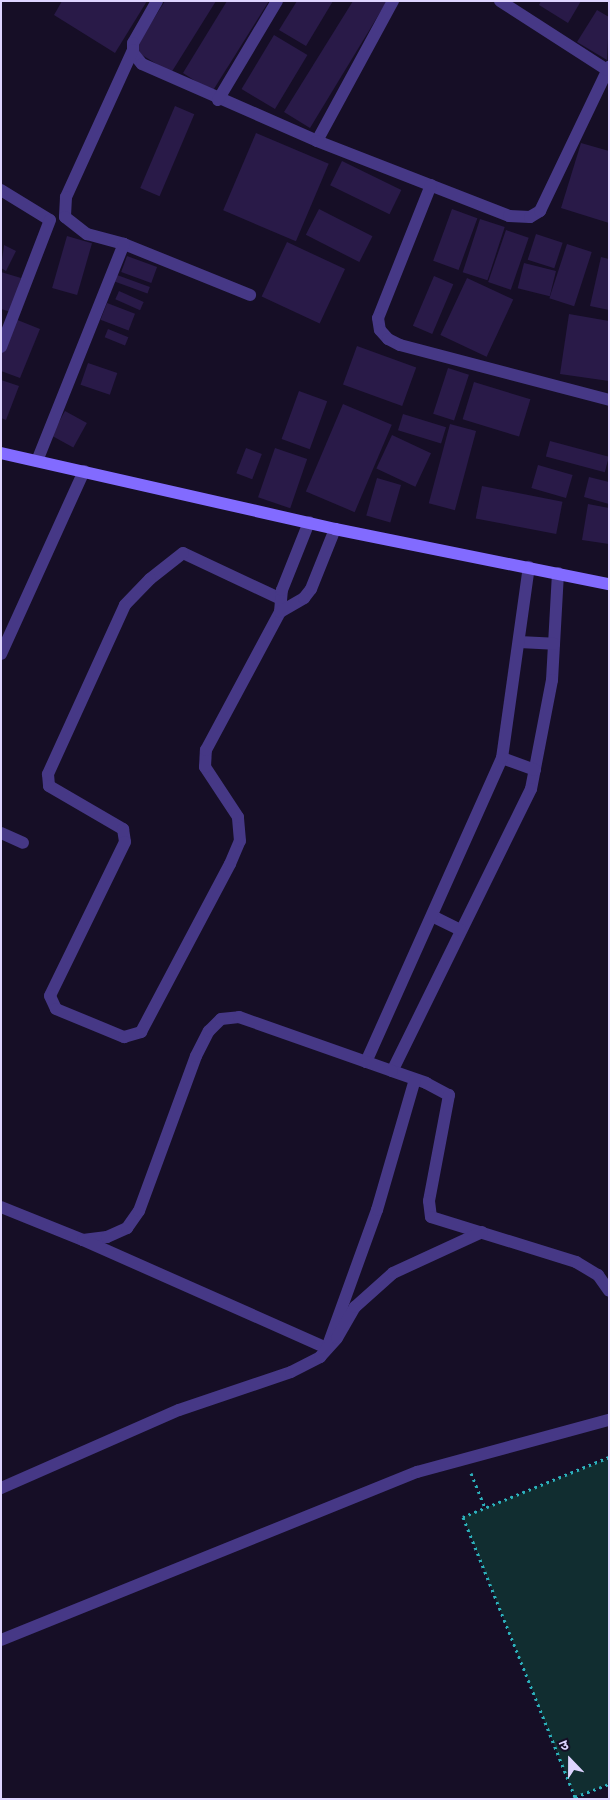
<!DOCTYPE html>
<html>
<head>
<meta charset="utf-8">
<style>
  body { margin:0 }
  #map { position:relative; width:610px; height:1800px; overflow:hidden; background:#160e26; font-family:"Source Sans 3","Noto Sans Devanagari",sans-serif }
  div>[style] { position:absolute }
  .green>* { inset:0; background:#112d30 }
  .building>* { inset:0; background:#291a48; transform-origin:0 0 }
  .path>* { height:3px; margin-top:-1.5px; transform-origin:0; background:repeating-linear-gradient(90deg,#2cb0bb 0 2.5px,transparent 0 6.5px) }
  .lane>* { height:12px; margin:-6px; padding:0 6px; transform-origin:6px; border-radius:6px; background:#463886 }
  .street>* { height:12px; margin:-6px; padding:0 6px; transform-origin:6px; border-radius:6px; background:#463886 }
  .secondary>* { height:12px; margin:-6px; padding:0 6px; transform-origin:6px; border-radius:6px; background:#826bff }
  span { translate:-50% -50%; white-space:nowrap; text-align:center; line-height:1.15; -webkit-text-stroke:4px #160e26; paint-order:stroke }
  .frame { position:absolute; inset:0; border:2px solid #ded4ff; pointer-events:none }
  .north { position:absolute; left:545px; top:1735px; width:50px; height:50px; -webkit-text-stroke:4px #160e26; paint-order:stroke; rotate:338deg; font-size:14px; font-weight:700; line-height:20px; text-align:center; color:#ded4ff }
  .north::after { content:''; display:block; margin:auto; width:18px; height:22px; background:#ded4ff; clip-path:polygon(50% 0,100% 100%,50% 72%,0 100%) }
</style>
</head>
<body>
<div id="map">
  <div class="green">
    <i style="clip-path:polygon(609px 1458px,609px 1784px,575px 1797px,463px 1517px)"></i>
  </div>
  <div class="building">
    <i style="clip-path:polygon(62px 1px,147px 1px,115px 53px,54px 15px)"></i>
    <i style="clip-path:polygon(165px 1px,216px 1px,171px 73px,134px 50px)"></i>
    <i style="clip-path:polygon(227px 1px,269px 1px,212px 92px,183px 73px)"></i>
    <i style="clip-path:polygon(297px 1px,333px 1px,306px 46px,279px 30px)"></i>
    <i style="clip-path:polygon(353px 1px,387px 1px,310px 128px,284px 112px)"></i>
    <i style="clip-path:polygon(541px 1px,581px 1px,568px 23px,539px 5px)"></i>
    <i style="clip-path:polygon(597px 10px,609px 17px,607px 60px,577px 42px)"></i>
    <i style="left:274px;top:35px;width:39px;height:63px;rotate:31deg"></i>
    <i style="left:175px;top:106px;width:21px;height:89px;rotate:23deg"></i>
    <i style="left:256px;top:133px;width:79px;height:84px;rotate:23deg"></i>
    <i style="clip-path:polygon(581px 143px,609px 151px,609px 223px,561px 208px)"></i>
    <i style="left:342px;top:161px;width:66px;height:27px;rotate:26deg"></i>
    <i style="left:319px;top:209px;width:60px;height:29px;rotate:27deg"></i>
    <i style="left:452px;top:209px;width:27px;height:55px;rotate:20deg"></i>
    <i style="left:480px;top:219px;width:26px;height:56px;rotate:18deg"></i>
    <i style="left:506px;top:230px;width:24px;height:55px;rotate:19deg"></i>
    <i style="left:536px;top:234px;width:28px;height:27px;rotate:18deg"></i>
    <i style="left:67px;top:236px;width:26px;height:54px;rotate:16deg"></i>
    <i style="left:287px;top:242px;width:64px;height:60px;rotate:25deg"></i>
    <i style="left:567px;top:244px;width:26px;height:57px;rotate:18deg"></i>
    <i style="clip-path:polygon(4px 245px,16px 251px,6px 271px,1px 268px)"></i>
    <i style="left:127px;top:256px;width:32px;height:17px;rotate:20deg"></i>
    <i style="clip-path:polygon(601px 257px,609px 259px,609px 310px,590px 306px)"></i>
    <i style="left:524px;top:263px;width:33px;height:26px;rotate:14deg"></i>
    <i style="clip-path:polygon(1px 272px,21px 278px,11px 312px,1px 309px)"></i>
    <i style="left:117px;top:275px;width:35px;height:7px;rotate:20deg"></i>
    <i style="left:434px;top:276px;width:21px;height:54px;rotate:23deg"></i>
    <i style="left:467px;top:278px;width:51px;height:63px;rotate:25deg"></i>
    <i style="left:119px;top:291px;width:27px;height:9px;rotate:24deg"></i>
    <i style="left:107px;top:303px;width:30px;height:18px;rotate:21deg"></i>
    <i style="clip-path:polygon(569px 314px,609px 321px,609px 381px,560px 374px)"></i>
    <i style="clip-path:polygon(15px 319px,40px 329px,20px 378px,1px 371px,1px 354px)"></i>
    <i style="left:108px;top:329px;width:22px;height:9px;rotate:22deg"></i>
    <i style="left:357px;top:346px;width:63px;height:41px;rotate:20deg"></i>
    <i style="left:88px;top:363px;width:31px;height:23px;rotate:19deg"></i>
    <i style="left:448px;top:368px;width:22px;height:48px;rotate:18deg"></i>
    <i style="clip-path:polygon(1px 380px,19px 386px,6px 420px,1px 418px)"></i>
    <i style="left:474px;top:382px;width:59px;height:39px;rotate:17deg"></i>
    <i style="left:299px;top:391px;width:30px;height:51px;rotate:20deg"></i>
    <i style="left:343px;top:404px;width:53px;height:95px;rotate:23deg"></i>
    <i style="left:65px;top:411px;width:25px;height:28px;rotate:29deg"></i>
    <i style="left:403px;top:414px;width:45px;height:17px;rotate:17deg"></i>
    <i style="left:450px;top:424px;width:27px;height:82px;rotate:15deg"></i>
    <i style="left:392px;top:435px;width:43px;height:37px;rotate:25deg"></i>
    <i style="left:550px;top:441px;width:61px;height:16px;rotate:15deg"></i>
    <i style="left:246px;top:448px;width:17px;height:27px;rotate:21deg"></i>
    <i style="left:275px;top:448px;width:34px;height:52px;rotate:19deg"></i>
    <i style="left:538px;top:465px;width:36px;height:24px;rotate:16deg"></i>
    <i style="clip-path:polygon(589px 477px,609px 482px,609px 504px,584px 497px)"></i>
    <i style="left:377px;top:478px;width:25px;height:39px;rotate:16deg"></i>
    <i style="left:482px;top:486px;width:82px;height:33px;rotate:11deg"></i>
    <i style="clip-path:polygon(588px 504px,609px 508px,609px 544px,582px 540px)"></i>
  </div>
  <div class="path">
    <i style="left:609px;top:1457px;width:158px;rotate:157.7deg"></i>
    <i style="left:463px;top:1517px;width:302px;rotate:68.2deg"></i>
    <i style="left:575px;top:1797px;width:36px;rotate:-21deg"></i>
    <i style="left:471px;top:1473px;width:38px;rotate:68deg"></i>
  </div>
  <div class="lane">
    <i style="left:558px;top:573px;width:107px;rotate:93.2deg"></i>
    <i style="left:552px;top:680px;width:111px;rotate:100.9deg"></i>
    <i style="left:531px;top:789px;width:314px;rotate:116.2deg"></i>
    <i style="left:392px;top:1071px;width:36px;rotate:19deg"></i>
    <i style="left:426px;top:1083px;width:26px;rotate:28deg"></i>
    <i style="left:449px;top:1095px;width:108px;rotate:100.7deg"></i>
    <i style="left:429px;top:1201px;width:16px;rotate:83deg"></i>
    <i style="left:431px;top:1217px;width:152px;rotate:17.2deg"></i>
    <i style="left:576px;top:1262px;width:26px;rotate:31deg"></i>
    <i style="left:598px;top:1275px;width:19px;rotate:55deg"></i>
    <i style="left:519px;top:642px;width:35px;rotate:3deg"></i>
    <i style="left:1px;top:654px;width:201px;rotate:-65.6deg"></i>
    <i style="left:502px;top:758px;width:35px;rotate:20deg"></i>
    <i style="left:1px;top:833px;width:24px;rotate:24deg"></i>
    <i style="left:432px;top:916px;width:32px;rotate:26deg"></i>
    <i style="left:366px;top:1062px;width:333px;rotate:-65.9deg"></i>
    <i style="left:502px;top:758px;width:193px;rotate:-82deg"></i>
    <i style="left:1px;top:1207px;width:88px;rotate:21.9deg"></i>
    <i style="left:83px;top:1240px;width:24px;rotate:-7deg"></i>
    <i style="left:107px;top:1237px;width:22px;rotate:-24deg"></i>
    <i style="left:127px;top:1228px;width:21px;rotate:-55deg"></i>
    <i style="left:139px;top:1211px;width:165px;rotate:-69.8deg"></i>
    <i style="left:196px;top:1056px;width:28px;rotate:-63deg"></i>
    <i style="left:209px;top:1031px;width:17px;rotate:-45deg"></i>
    <i style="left:221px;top:1019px;width:18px;rotate:-6deg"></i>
    <i style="left:239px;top:1017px;width:162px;rotate:19.4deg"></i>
    <i style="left:83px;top:1240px;width:267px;rotate:23.9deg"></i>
    <i style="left:327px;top:1348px;width:147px;rotate:-70.1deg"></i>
    <i style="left:377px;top:1210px;width:136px;rotate:-73.8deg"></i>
    <i style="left:1px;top:1488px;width:194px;rotate:-23.7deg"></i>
    <i style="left:179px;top:1410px;width:118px;rotate:-18.7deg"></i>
    <i style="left:291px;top:1372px;width:33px;rotate:-27deg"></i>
    <i style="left:320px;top:1357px;width:25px;rotate:-48deg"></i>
    <i style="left:337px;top:1338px;width:36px;rotate:-60deg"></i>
    <i style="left:355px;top:1307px;width:51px;rotate:-41.8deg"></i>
    <i style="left:393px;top:1273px;width:98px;rotate:-24.7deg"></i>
    <i style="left:1px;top:1640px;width:449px;rotate:-22deg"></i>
    <i style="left:417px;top:1472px;width:199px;rotate:-15.2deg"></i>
  </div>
  <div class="street">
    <i style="left:157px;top:1px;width:48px;rotate:119.7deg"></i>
    <i style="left:133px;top:43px;width:10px;rotate:90deg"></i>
    <i style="left:133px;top:53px;width:14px;rotate:51deg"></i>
    <i style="left:142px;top:64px;width:191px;rotate:23.7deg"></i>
    <i style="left:393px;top:1px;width:159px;rotate:118.5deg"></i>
    <i style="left:317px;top:141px;width:206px;rotate:21.3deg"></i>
    <i style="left:509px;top:216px;width:21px;rotate:3deg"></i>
    <i style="left:530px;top:217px;width:12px;rotate:-31deg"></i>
    <i style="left:540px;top:211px;width:160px;rotate:-64.4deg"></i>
    <i style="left:500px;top:1px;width:127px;rotate:32.8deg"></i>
    <i style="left:133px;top:50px;width:162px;rotate:114.5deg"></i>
    <i style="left:66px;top:197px;width:20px;rotate:93deg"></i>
    <i style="left:65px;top:217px;width:28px;rotate:38deg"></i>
    <i style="left:87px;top:234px;width:38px;rotate:15deg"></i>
    <i style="left:124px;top:244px;width:136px;rotate:22deg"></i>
    <i style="left:218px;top:100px;width:115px;rotate:-59.2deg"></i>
    <i style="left:431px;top:185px;width:143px;rotate:111.7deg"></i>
    <i style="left:378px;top:318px;width:12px;rotate:81deg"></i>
    <i style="left:380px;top:330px;width:12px;rotate:48deg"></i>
    <i style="left:388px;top:339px;width:13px;rotate:27deg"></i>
    <i style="left:400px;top:345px;width:216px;rotate:14.7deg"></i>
    <i style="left:1px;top:190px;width:57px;rotate:31.5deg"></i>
    <i style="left:50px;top:220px;width:136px;rotate:111.1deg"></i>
    <i style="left:37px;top:461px;width:234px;rotate:-68.2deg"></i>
    <i style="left:281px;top:599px;width:108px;rotate:-154.9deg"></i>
    <i style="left:183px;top:553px;width:42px;rotate:141.8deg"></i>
    <i style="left:150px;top:579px;width:36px;rotate:134deg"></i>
    <i style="left:125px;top:605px;width:186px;rotate:114.5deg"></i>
    <i style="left:48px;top:774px;width:12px;rotate:85deg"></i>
    <i style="left:49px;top:786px;width:86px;rotate:30.2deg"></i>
    <i style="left:123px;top:829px;width:13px;rotate:81deg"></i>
    <i style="left:125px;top:842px;width:171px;rotate:116deg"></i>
    <i style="left:50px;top:996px;width:14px;rotate:65deg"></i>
    <i style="left:56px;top:1009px;width:74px;rotate:22.4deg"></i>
    <i style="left:124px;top:1037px;width:18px;rotate:-16deg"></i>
    <i style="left:141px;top:1032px;width:190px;rotate:-62.1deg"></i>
    <i style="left:230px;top:864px;width:25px;rotate:-67deg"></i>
    <i style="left:240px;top:841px;width:24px;rotate:-95deg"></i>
    <i style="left:238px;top:817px;width:60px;rotate:-123.4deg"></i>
    <i style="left:205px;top:767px;width:17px;rotate:-87deg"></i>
    <i style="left:206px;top:750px;width:157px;rotate:-61.8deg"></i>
    <i style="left:280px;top:612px;width:22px;rotate:-85deg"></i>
    <i style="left:282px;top:590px;width:73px;rotate:-68.3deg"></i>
    <i style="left:280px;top:612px;width:28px;rotate:-30deg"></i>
    <i style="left:304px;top:598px;width:11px;rotate:-52deg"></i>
    <i style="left:311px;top:589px;width:65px;rotate:-68.2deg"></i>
  </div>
  <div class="secondary">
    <i style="left:1px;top:453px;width:343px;rotate:12.8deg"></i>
    <i style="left:335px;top:529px;width:279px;rotate:11.4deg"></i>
  </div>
  <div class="frame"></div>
  <div class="north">उ</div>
</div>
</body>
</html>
